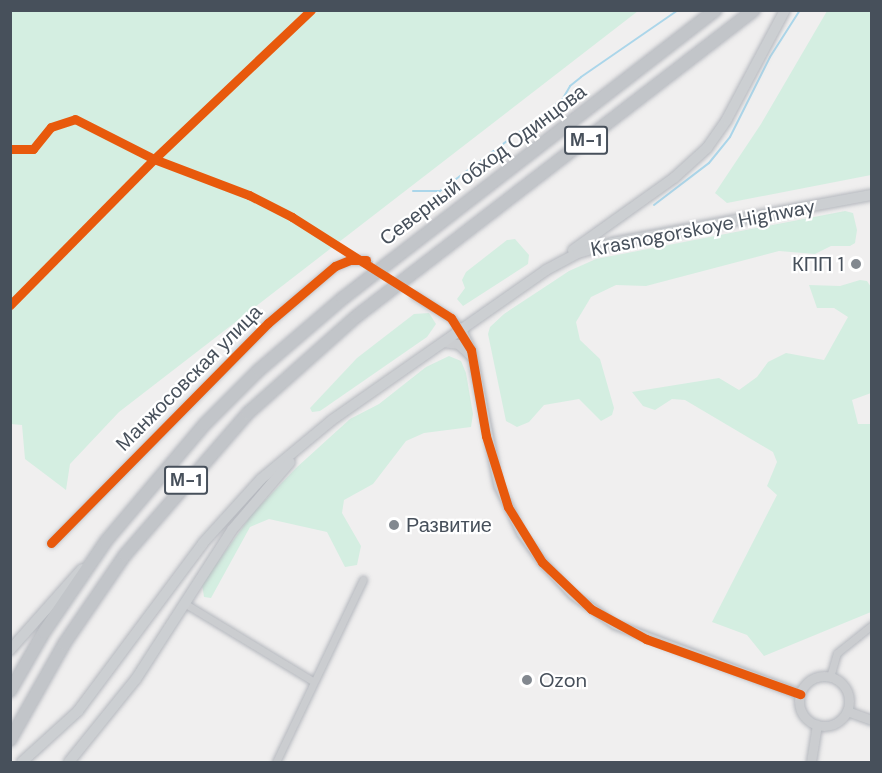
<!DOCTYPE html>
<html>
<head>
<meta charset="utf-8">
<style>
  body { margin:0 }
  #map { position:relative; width:882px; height:773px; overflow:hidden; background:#f0efef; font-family:"DM Sans",sans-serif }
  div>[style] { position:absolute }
  .green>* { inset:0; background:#d4eee1 }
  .stream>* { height:2px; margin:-1px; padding:0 1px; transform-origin:1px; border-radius:1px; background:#abd6ea }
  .minor-tunnel>* { height:7px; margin-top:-3.5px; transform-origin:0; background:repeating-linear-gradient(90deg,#cecfd1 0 7px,transparent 0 10.5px) }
  .roads { filter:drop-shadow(0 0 2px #b5b8be) drop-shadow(0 0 2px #b5b8be) }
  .minor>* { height:7px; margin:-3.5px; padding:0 3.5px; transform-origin:3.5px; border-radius:3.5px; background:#cbcdd0 }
  .tertiary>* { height:9px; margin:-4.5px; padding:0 4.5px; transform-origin:4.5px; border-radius:4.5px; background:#cbcdd0 }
  .tertiary>.ring { margin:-4.5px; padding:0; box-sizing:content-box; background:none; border:9px solid #cbcdd0; border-radius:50% }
  .secondary>* { height:10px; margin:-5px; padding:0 5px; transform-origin:5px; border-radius:5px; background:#cccfd2 }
  .trunk>* { height:12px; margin:-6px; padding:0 6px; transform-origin:6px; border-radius:6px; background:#c2c5c9 }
  .cycleway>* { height:9px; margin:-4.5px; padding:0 4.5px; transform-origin:4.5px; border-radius:4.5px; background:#e8590c }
  .dots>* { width:16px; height:16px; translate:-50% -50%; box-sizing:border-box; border:3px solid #fff; border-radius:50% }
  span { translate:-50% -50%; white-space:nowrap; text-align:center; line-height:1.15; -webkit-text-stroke:4.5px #fff; paint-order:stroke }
  .shield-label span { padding:2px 4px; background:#fff; border:2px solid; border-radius:4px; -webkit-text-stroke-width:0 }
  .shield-label { font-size:18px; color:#47505b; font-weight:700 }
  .street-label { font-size:20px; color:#47505b }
  .poi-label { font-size:20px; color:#47505b }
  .right { translate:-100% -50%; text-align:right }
  .left { translate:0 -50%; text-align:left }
  .frame { position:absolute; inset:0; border:12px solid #47505b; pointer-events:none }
</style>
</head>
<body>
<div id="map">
  <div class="green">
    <i style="clip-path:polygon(10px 11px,11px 10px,638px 11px,119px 412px,70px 464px,66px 490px,25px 459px,22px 425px,11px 424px)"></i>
    <i style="clip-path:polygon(827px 11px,871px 11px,871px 175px,727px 203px,715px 193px,761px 124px)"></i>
    <i style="clip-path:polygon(845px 211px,853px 213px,857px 230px,855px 243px,850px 246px,831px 246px,815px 254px,779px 251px,646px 286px,616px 285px,591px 297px,576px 322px,580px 340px,600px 359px,614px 408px,612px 415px,601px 421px,579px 399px,544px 405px,529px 422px,517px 427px,506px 421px,488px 334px,490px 327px,504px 314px,569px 271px,596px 259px)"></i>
    <i style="clip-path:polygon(515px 239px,529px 255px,528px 264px,463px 306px,457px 299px,465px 288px,462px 280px,466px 272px,507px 240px)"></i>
    <i style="clip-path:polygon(860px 280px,867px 281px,871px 287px,871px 393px,852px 400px,858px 424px,871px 424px,871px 612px,764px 656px,747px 635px,712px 622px,777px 495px,767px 486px,777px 462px,773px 452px,685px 400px,672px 399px,655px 410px,643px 406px,632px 392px,719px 378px,739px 390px,757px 377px,768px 362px,786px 353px,824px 360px,848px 317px,834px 308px,817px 308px,809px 285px,840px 286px)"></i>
    <i style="clip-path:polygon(429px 313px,436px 324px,427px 337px,320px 411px,312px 412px,310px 408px,357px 358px,414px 314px)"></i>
    <i style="clip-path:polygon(449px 356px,461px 361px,466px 373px,473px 414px,471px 427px,424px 433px,406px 441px,373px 484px,344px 500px,342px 513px,361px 546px,357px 565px,345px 567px,327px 532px,269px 519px,250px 527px,211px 598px,204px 597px,202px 584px,252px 514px,296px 468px,350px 419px,379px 404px,426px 367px)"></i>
  </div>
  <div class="stream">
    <i style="left:413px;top:191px;width:27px"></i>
    <i style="left:440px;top:191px;width:152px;rotate:-36.7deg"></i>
    <i style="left:562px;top:100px;width:16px;rotate:-60deg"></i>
    <i style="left:570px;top:86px;width:14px;rotate:-39deg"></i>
    <i style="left:581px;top:77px;width:118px;rotate:-34.6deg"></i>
    <i style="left:654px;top:205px;width:69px;rotate:-37.4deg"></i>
    <i style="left:709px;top:163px;width:33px;rotate:-51deg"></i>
    <i style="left:730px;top:137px;width:89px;rotate:-63.4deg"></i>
    <i style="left:770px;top:57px;width:56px;rotate:-57.4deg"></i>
  </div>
  <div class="minor-tunnel">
    <i style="left:366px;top:260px;width:59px;rotate:36.1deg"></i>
  </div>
  <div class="roads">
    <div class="minor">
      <i style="left:414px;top:295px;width:44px;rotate:31.9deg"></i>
      <i style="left:451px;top:318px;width:15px;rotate:48deg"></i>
      <i style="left:51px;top:543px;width:309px;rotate:-45.4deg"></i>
      <i style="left:268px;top:323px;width:88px;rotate:-40.4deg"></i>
      <i style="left:335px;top:266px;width:16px;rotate:-22deg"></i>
      <i style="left:350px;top:260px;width:16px"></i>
      <i style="left:184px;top:603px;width:151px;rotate:31.2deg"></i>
      <i style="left:830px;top:677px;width:25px;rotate:-74deg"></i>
      <i style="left:837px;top:653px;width:45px;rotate:-38.7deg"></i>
      <i style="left:276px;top:762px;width:202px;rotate:-64.5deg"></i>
    </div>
    <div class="tertiary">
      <i style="left:461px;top:329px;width:23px;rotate:65deg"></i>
      <i style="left:471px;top:350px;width:138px;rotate:78.7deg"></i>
      <i style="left:498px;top:485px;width:53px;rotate:64.4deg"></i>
      <i style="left:521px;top:533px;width:36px;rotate:54deg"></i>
      <i style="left:542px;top:562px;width:44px;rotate:46.8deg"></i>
      <i style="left:572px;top:594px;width:52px;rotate:35.5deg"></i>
      <i style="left:614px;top:624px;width:199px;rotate:20.6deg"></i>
      <i style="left:442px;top:342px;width:16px;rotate:7deg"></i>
      <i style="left:458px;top:344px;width:18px;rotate:43deg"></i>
      <i class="ring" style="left:799px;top:676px;width:41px;height:41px"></i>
      <i style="left:847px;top:711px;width:27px;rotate:20deg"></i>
      <i style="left:811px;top:762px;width:38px;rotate:-81deg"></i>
    </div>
    <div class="secondary">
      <i style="left:573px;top:250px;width:124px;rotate:-35.5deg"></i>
      <i style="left:674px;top:178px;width:45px;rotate:-42.3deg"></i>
      <i style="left:707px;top:148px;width:35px;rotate:-55deg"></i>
      <i style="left:727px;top:119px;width:123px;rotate:-62deg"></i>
      <i style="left:10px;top:650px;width:108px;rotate:-48.4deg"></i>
      <i style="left:22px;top:762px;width:76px;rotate:-42.3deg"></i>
      <i style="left:78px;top:711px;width:209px;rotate:-53.3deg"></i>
      <i style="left:203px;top:543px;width:86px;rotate:-47.8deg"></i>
      <i style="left:261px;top:479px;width:92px;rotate:-39.7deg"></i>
      <i style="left:332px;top:420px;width:261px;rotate:-35deg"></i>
      <i style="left:546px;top:270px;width:36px;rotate:-28deg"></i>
      <i style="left:578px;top:253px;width:35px;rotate:-16deg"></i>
      <i style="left:612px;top:243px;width:264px;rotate:-10.5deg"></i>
      <i style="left:69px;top:762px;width:107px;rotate:-51.1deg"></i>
      <i style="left:136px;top:679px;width:177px;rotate:-57.2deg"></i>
      <i style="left:232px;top:530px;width:89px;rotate:-49.5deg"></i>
    </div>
    <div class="trunk">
      <i style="left:10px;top:691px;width:68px;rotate:-60deg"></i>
      <i style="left:44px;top:632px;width:110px;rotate:-55.7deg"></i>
      <i style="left:106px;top:541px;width:153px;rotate:-49.8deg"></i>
      <i style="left:205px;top:424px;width:76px;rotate:-45deg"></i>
      <i style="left:259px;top:370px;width:111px;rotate:-40.6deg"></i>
      <i style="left:343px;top:298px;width:471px;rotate:-37.7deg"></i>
      <i style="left:10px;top:740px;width:110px;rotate:-60.6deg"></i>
      <i style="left:64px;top:644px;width:108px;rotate:-55.6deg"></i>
      <i style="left:125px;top:555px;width:188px;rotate:-49.1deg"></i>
      <i style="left:248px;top:413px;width:146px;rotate:-41.7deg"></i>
      <i style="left:357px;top:316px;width:501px;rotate:-37.62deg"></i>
    </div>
  </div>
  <div class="cycleway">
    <i style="left:311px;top:10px;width:216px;rotate:136.5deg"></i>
    <i style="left:154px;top:159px;width:102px;rotate:20.8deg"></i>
    <i style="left:249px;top:195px;width:48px;rotate:27.1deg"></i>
    <i style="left:292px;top:217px;width:188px;rotate:32.4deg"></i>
    <i style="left:451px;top:318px;width:38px;rotate:58deg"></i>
    <i style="left:471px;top:350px;width:87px;rotate:80.1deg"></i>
    <i style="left:486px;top:436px;width:74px;rotate:72.8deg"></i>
    <i style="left:508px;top:507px;width:65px;rotate:58.3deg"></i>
    <i style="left:542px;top:562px;width:68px;rotate:43.8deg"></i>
    <i style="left:591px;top:609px;width:63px;rotate:28.6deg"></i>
    <i style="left:646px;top:639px;width:164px;rotate:19.7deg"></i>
    <i style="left:10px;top:149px;width:23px"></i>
    <i style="left:33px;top:149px;width:28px;rotate:-51deg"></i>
    <i style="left:51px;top:127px;width:25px;rotate:-18deg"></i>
    <i style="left:75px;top:119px;width:89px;rotate:26.9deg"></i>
    <i style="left:154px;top:159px;width:205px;rotate:134.6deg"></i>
    <i style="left:51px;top:543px;width:309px;rotate:-45.4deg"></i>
    <i style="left:268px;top:323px;width:88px;rotate:-40.4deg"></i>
    <i style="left:335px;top:266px;width:16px;rotate:-22deg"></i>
    <i style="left:350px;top:260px;width:16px"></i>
  </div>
  <div class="dots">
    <i style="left:856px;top:264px;background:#82888f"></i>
    <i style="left:394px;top:525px;background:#82888f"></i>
    <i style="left:527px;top:680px;background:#82888f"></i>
  </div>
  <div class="shield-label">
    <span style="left:586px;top:140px">М-1</span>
    <span style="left:186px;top:480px">М-1</span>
  </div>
  <div class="street-label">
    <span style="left:483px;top:165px;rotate:-37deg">Северный обход Одинцова</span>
    <span style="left:703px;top:228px;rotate:-11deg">Krasnogorskoye Highway</span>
    <span style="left:189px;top:378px;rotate:-45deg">Манжосовская улица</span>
  </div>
  <div class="poi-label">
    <span class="right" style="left:844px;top:264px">КПП 1</span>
    <span class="left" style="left:406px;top:525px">Развитие</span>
    <span class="left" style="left:539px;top:680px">Ozon</span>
  </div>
  <div class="frame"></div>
</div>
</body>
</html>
